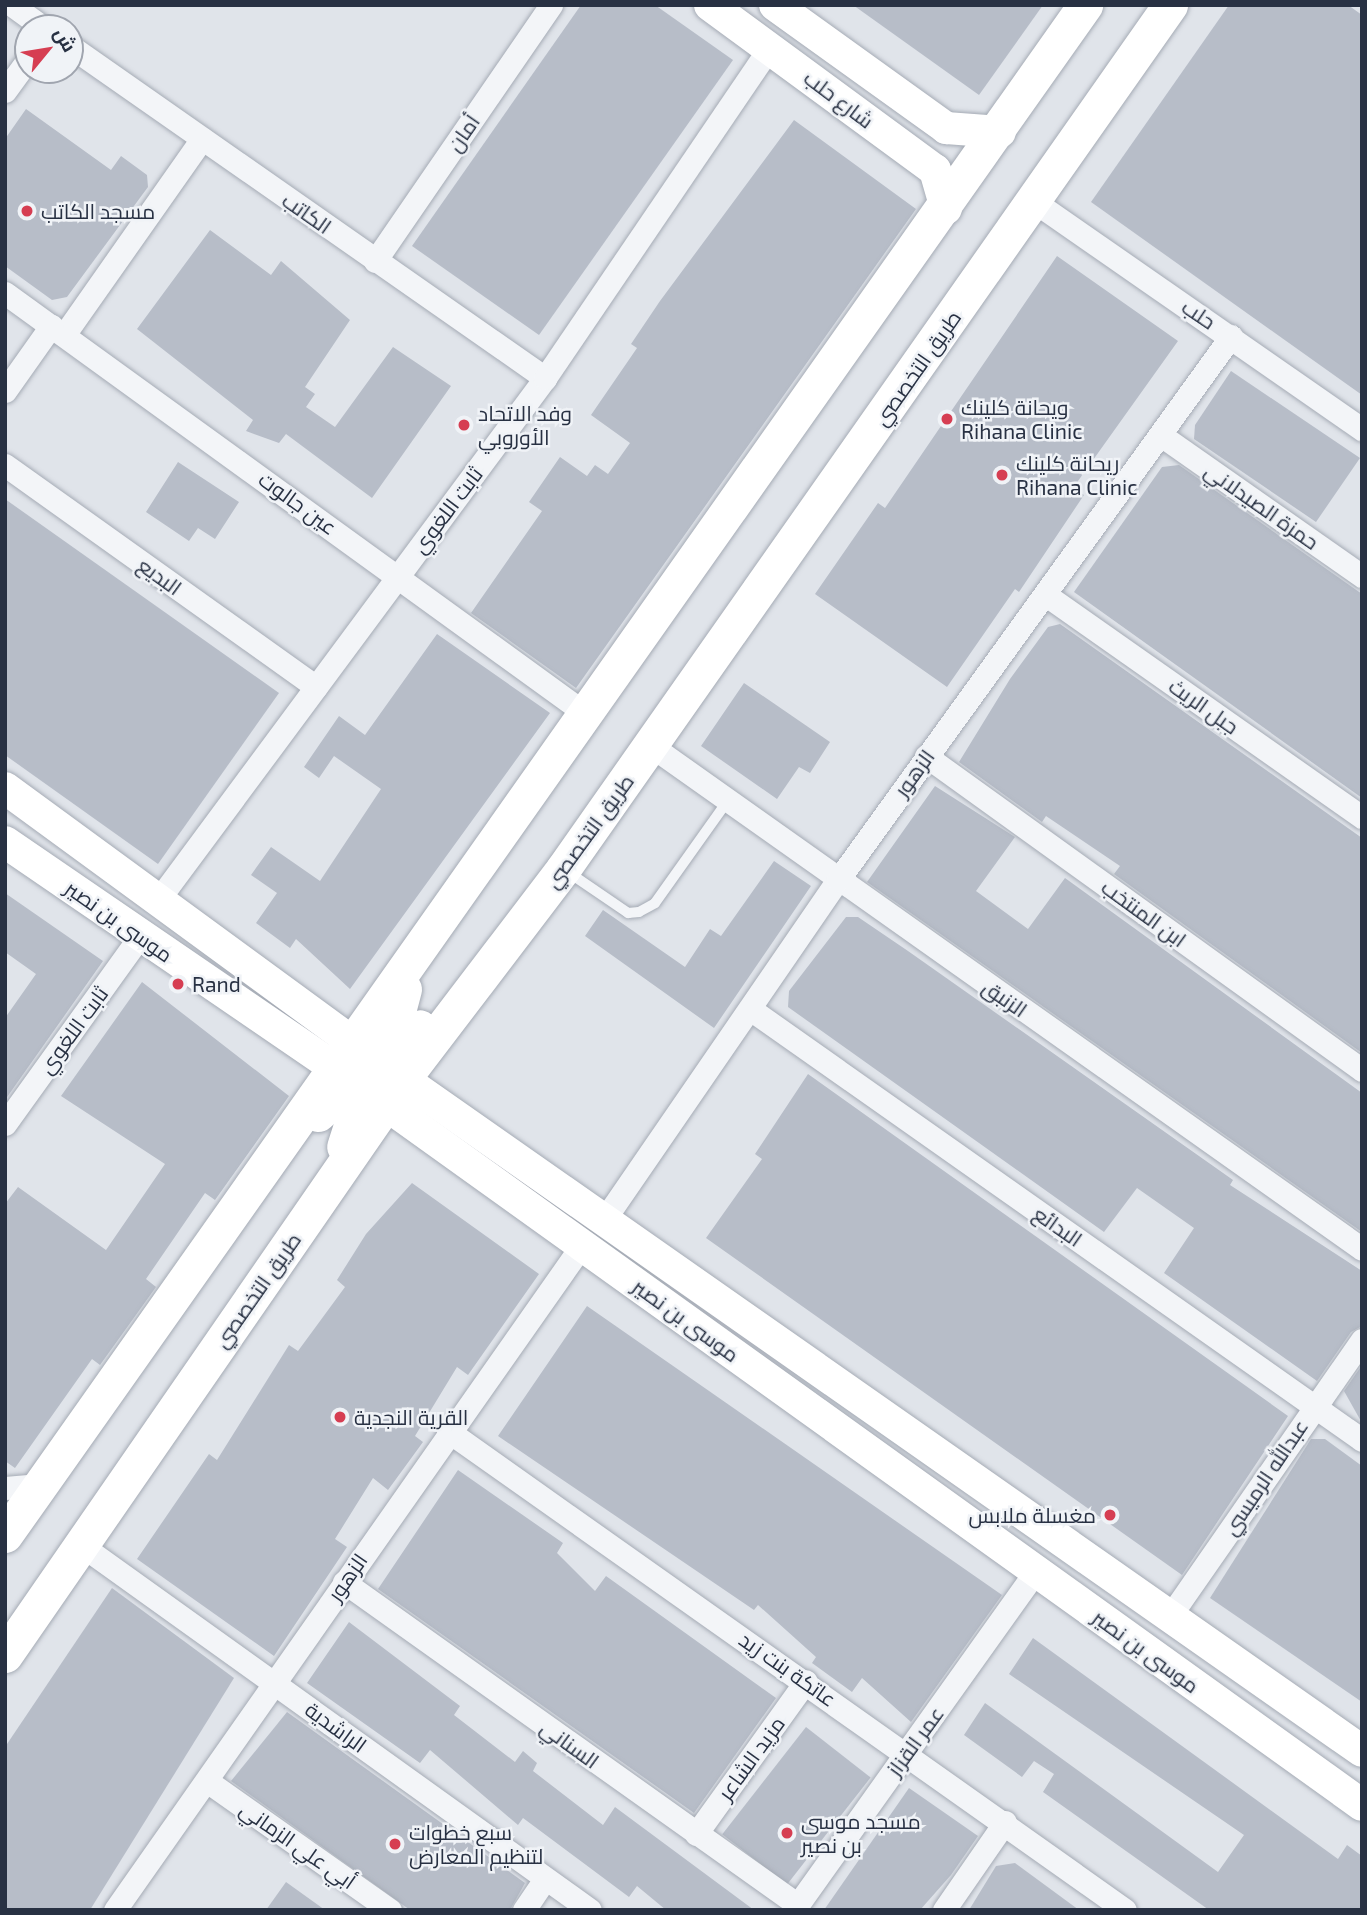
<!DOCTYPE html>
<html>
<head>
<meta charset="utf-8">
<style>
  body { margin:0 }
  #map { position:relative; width:1367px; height:1915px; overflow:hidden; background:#e0e4ea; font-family:"Exo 2",Cairo,sans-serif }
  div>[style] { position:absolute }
  .building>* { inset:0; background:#b7bdc8; transform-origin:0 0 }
  .roads { filter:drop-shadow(0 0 2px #a5abb5) drop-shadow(0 0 2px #a5abb5) }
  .lane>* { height:10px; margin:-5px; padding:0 5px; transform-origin:5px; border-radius:5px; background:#f3f5f8 }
  .street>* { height:23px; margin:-11.5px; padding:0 11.5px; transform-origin:11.5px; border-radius:11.5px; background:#f3f5f8 }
  .secondary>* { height:32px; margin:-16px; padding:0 16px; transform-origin:16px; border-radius:16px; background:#fff }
  .primary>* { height:35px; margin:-17.5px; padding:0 17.5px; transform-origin:17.5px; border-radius:17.5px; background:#fff }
  .dots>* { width:19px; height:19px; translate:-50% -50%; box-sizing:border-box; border:4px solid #f0f3f7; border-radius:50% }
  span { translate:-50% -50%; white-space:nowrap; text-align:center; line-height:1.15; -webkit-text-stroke:5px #f0f3f7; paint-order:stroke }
  .street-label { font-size:21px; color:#283143 }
  .poi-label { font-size:21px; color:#283143 }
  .left { translate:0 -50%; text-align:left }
  .right { translate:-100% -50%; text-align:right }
  .frame { position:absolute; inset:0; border:7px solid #283143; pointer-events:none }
  .north { position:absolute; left:14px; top:14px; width:70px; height:70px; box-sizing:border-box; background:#f0f3f7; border:2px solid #a0a5af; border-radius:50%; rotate:60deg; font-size:19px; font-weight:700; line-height:28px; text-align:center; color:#283143 }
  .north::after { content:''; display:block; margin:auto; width:24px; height:32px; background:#d63e52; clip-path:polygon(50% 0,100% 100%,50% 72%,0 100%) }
</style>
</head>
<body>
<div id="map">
  <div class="building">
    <i style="clip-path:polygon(581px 5px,655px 5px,733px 60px,539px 335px,412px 246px)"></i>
    <i style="clip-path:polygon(853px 5px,1043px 5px,979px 95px)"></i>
    <i style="clip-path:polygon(1229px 5px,1348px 5px,1362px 15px,1362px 395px,1091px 202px)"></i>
    <i style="clip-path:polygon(26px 109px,111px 170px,121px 156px,147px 175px,148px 187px,67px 297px,52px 300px,5px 266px,5px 139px)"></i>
    <i style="clip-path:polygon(794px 120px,916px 209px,576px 688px,471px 613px,542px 511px,529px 502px,560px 457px,587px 476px,595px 465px,608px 474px,630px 443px,591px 415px,637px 348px,631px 344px,660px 301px)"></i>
    <i style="clip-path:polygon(210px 230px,271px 275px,281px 261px,350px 320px,305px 387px,315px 394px,306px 407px,335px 427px,393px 347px,451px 386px,372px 498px,286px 434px,279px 443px,246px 431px,253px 420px,137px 329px)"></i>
    <i style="clip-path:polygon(1057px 256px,1178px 341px,1073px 488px,1084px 495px,1019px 592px,1015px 589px,947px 687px,815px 594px,878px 503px,885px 508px)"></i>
    <i style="clip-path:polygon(1231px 371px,1360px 458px,1316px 522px,1194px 439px,1195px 425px)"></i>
    <i style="clip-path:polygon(178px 462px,239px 502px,215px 539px,198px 528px,189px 541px,146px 512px)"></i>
    <i style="clip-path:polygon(1179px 465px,1362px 594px,1362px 798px,1074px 592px,1162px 467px)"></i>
    <i style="clip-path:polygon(5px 499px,279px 693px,158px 864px,5px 755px)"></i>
    <i style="clip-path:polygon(1060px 624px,1362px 838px,1362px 1053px,1114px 874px,1120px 866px,1046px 816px,1042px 822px,959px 762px,1010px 679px,1048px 627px)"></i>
    <i style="clip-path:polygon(437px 634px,550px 713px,350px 989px,296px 939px,290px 948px,256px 923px,277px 893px,251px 875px,271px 847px,320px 881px,381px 789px,334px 756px,319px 778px,304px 767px,339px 716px,365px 735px)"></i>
    <i style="clip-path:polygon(744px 683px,830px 742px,810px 773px,799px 767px,777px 799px,701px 746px)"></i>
    <i style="clip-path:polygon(935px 786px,1015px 837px,976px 891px,1028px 929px,1065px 878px,1362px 1093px,1362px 1232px,867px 882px)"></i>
    <i style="clip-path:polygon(774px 861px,811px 886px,714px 1028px,585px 936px,603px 910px,685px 967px,710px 929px,721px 936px)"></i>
    <i style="clip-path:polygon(5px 893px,103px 961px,5px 1100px,5px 1018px,36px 974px,5px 952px)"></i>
    <i style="clip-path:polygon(846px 917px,858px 917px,908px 951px,1233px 1180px,1230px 1185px,1362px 1271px,1362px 1326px,1351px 1332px,1317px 1381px,1164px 1273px,1194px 1228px,1137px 1188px,1104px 1232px,788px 1007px,789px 991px)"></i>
    <i style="clip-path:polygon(142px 982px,289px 1096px,215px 1200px,205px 1193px,146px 1279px,156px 1287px,100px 1365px,92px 1359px,15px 1468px,5px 1461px,5px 1204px,18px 1187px,106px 1250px,165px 1164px,61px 1096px)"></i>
    <i style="clip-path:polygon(808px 1074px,1288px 1416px,1182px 1575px,706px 1238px,762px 1159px,755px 1154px)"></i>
    <i style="clip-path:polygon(412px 1183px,539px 1274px,468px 1375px,457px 1367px,415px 1436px,423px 1442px,388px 1490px,373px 1478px,335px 1539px,347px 1547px,274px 1656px,137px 1559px,209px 1454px,217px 1460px,289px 1345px,298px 1351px,345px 1287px,337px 1280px,366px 1234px)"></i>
    <i style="clip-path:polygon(587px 1306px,1002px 1595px,911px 1722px,862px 1678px,852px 1692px,812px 1663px,816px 1657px,758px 1605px,754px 1610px,498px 1436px)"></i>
    <i style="clip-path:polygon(1362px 1365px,1362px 1423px,1344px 1391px)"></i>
    <i style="clip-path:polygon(1311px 1439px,1325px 1439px,1362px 1466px,1362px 1702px,1210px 1598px)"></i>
    <i style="clip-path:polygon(458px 1470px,563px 1543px,557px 1553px,595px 1591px,606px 1576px,776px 1698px,694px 1813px,378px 1589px)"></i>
    <i style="clip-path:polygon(112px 1588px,234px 1678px,90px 1910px,5px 1910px,5px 1747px)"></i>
    <i style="clip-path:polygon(349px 1622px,460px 1706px,454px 1715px,515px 1762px,523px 1751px,537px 1763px,533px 1771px,603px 1825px,615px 1807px,754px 1910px,666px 1910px,637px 1886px,629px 1897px,523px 1818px,518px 1825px,430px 1750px,420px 1763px,307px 1683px)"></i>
    <i style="clip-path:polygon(1033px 1638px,1338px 1859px,1347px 1845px,1362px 1856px,1362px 1910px,1209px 1910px,1043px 1792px,1054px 1774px,1034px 1761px,1022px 1777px,964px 1735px,985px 1703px,1218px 1872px,1244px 1835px,1009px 1674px)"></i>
    <i style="clip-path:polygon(287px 1712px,525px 1883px,510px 1910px,410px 1910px,231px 1781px)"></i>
    <i style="left:806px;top:1727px;width:82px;height:136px;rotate:38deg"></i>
    <i style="clip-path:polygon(909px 1788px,978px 1836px,951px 1875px,920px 1910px,824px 1910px)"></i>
    <i style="clip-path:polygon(1015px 1863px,1079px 1910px,969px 1910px,996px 1866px)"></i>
    <i style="clip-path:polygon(286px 1882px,325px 1910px,266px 1910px)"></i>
  </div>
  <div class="roads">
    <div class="lane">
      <i style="left:568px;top:872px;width:73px;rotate:34.3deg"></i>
      <i style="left:628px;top:913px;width:11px;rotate:-5deg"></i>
      <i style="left:639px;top:912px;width:18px;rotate:-29deg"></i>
      <i style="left:655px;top:903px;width:123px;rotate:-54.6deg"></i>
    </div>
    <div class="street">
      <i style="left:12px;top:5px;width:39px;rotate:36deg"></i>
      <i style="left:70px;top:46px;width:580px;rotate:34.95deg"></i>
      <i style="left:5px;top:91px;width:39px;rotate:-54deg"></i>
      <i style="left:1035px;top:202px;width:398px;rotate:34.8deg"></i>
      <i style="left:375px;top:261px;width:311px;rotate:-55.5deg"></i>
      <i style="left:5px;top:293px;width:721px;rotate:35.92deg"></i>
      <i style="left:64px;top:335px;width:240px;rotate:-54.9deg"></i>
      <i style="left:5px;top:391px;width:80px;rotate:-54.7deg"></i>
      <i style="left:1162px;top:436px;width:244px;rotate:35deg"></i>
      <i style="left:5px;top:465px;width:382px;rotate:35.5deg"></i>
      <i style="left:1046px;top:595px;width:386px;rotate:35.1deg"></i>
      <i style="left:650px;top:745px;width:872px;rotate:35.29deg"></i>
      <i style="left:926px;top:756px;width:537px;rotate:35.76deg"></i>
      <i style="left:161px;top:896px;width:645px;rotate:-53.45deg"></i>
      <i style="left:545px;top:378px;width:400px;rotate:-55.8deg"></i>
      <i style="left:753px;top:1011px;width:745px;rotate:35.16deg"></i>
      <i style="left:5px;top:1124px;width:231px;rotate:-54.3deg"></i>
      <i style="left:606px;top:1217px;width:409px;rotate:-55.5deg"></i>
      <i style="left:838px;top:880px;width:671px;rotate:-54.15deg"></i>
      <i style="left:448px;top:1431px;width:829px;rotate:35.28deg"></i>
      <i style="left:5px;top:1488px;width:35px;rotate:-5deg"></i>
      <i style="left:81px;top:1545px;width:626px;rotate:35.64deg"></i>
      <i style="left:344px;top:1582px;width:557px;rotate:35.43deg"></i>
      <i style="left:1170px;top:1616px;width:336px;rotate:-55.2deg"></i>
      <i style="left:207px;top:1781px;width:224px;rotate:35.2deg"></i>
      <i style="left:696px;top:1834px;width:188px;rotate:-54.3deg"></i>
      <i style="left:115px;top:1910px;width:813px;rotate:-54.92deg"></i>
      <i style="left:524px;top:1910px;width:37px;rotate:-56deg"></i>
      <i style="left:794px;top:1910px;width:417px;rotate:-54.5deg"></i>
      <i style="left:944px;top:1910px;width:107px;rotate:-55.3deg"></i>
    </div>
    <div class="secondary">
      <i style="left:710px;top:5px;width:279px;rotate:36.3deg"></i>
      <i style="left:935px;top:170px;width:40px;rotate:74deg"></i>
      <i style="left:775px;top:5px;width:211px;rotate:35.7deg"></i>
      <i style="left:946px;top:128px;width:54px;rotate:4.2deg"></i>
      <i style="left:5px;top:788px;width:493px;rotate:36.2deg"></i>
      <i style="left:403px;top:1079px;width:1171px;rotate:35.02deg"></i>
      <i style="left:5px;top:842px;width:405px;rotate:34.4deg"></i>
      <i style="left:339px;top:1071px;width:1259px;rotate:35.66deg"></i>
    </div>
    <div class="primary">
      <i style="left:404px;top:989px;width:70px;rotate:104.8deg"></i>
      <i style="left:386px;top:1057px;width:8px;rotate:7deg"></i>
      <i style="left:394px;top:1058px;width:40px;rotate:-50deg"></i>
      <i style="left:318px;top:1114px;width:40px;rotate:-42deg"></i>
      <i style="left:348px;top:1087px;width:8px;rotate:23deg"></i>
      <i style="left:355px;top:1090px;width:9px;rotate:54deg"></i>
      <i style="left:360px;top:1097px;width:52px;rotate:107.7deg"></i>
      <i style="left:5px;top:1535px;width:1873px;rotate:-54.78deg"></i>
      <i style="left:5px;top:1655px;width:700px;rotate:-55.36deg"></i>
      <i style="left:403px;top:1079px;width:264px;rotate:-52.7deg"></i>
      <i style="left:563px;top:869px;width:1056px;rotate:-54.91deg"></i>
    </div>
  </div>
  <div class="dots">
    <i style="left:27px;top:211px;background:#d63e52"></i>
    <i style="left:947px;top:419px;background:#d63e52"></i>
    <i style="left:464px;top:425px;background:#d63e52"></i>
    <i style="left:1002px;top:475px;background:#d63e52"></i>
    <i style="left:178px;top:984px;background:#d63e52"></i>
    <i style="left:340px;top:1417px;background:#d63e52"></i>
    <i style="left:1110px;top:1515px;background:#d63e52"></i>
    <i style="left:787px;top:1833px;background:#d63e52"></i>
    <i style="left:395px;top:1844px;background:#d63e52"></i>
  </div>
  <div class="street-label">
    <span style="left:839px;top:99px;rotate:37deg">شارع حلب</span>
    <span style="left:463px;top:133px;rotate:-55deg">أمان</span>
    <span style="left:307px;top:213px;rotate:35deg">الكاتب</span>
    <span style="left:1199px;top:314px;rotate:34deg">حلب</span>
    <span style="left:917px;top:368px;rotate:-55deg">طريق التخصصي</span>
    <span style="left:298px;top:503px;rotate:36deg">عين جالوت</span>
    <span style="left:1262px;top:506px;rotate:35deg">حمزة الصيدلاني</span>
    <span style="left:447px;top:510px;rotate:-53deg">ثابت اللغوي</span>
    <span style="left:160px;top:576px;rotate:36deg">البديع</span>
    <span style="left:1204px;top:706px;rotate:35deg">جبل الريث</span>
    <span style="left:914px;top:773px;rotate:-54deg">الزهور</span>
    <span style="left:589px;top:831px;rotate:-54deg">طريق التخصصي</span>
    <span style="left:1144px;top:913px;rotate:36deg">ابن المنتخب</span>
    <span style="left:119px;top:921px;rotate:35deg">موسى بن نصير</span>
    <span style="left:1005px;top:998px;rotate:35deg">الزنبق</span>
    <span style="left:73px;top:1030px;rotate:-54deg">ثابت اللغوي</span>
    <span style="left:1058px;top:1226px;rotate:35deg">البدائع</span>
    <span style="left:257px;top:1290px;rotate:-55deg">طريق التخصصي</span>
    <span style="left:686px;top:1320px;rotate:36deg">موسى بن نصير</span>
    <span style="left:1265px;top:1477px;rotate:-56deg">عبدالله الرميسي</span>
    <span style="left:347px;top:1577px;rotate:-55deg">الزهور</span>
    <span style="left:1146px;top:1651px;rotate:36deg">موسى بن نصير</span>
    <span style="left:788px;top:1669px;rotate:35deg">عاتكة بنت زيد</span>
    <span style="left:336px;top:1727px;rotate:36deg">الراشدية</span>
    <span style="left:915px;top:1741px;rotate:-54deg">عمر القزاز</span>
    <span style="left:570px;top:1744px;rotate:36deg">السناني</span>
    <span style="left:751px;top:1758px;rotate:-54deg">مزيد الشاعر</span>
    <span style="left:298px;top:1845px;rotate:35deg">أبي علي الزماني</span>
  </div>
  <div class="poi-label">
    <span class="left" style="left:41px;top:211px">مسجد الكاتب</span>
    <span class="left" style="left:961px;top:419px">ويحانة كلينك<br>Rihana Clinic</span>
    <span class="left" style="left:478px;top:425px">وفد الاتحاد<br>الأوروبي</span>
    <span class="left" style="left:1016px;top:475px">ريحانة كلينك<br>Rihana Clinic</span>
    <span class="left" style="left:192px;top:984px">Rand</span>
    <span class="left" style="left:354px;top:1417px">القرية النجدية</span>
    <span class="right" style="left:1096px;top:1515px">مغسلة ملابس</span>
    <span class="left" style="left:801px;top:1833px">مسجد موسى<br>بن نصير</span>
    <span class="left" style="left:409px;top:1844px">سبع خطوات<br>لتنظيم المعارض</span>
  </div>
  <div class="frame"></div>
  <div class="north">ش</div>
</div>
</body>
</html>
